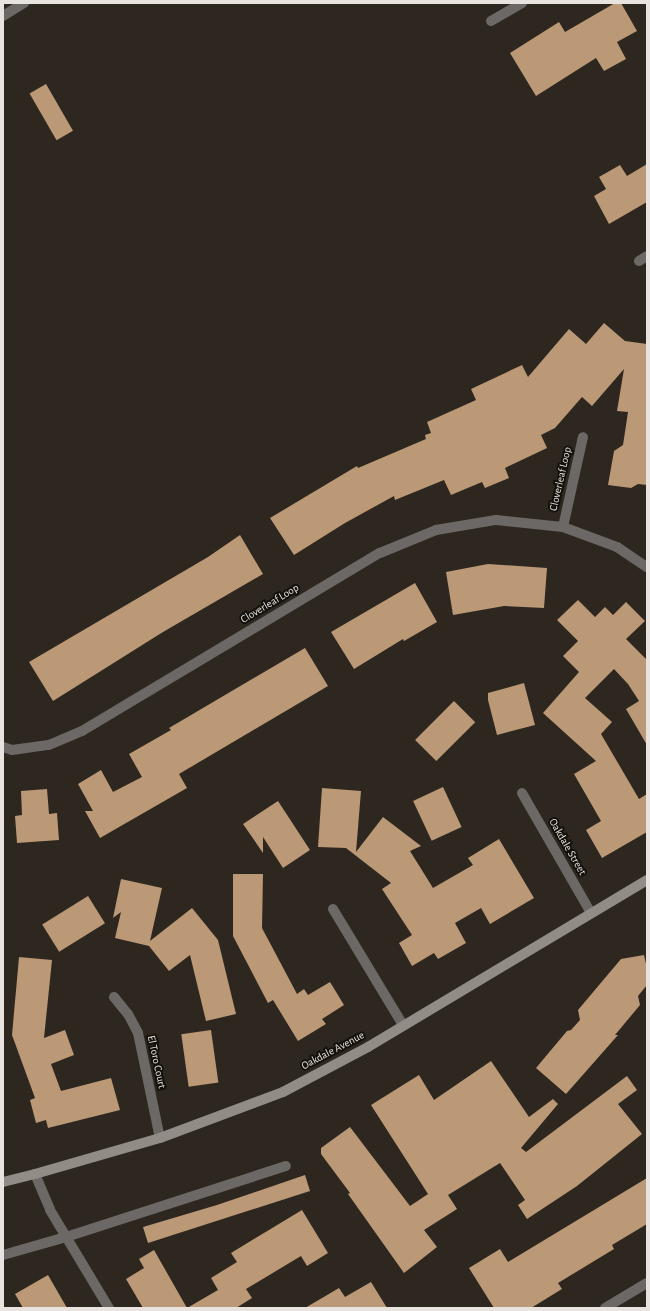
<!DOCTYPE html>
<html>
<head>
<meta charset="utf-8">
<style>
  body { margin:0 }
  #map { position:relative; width:650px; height:1311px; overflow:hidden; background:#2e2720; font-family:"Alegreya Sans",sans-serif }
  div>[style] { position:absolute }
  .building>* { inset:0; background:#bb9876; transform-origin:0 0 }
  .lane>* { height:10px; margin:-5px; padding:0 5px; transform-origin:5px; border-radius:5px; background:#6c6865 }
  .street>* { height:10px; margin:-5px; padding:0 5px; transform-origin:5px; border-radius:5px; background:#6c6865 }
  .secondary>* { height:10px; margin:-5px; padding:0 5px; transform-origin:5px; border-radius:5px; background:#928c86 }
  span { translate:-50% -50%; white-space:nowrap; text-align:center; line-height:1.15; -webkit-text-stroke:4px #14110d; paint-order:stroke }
  .street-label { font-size:11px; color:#e8e3de }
  .frame { position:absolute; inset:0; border:4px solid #e8e3de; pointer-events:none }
</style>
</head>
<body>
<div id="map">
  <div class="building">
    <i style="clip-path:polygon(615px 3px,621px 3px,637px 31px,617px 42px,626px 59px,604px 71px,596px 58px,536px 96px,510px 53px,559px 22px,565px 32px)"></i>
    <i style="left:46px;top:84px;width:54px;height:19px;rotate:60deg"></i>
    <i style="clip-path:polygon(647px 164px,647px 202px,609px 224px,594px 196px,606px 189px,599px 177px,620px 165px,627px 176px)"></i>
    <i style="clip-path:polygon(604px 323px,625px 341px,647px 344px,647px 485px,638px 484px,631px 488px,608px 485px,614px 451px,623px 445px,628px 412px,617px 411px,624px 369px,592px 406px,582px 397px,555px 428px,541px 435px,547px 448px,505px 468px,509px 478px,485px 488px,482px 482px,451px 495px,444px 480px,395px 500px,394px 496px,345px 523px,294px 555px,270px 518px,357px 466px,358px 468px,426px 439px,425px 435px,431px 433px,427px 422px,476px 400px,471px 389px,522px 365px,528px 377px,569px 329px,586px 344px)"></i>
    <i style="clip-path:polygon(240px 535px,263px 574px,163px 632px,53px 701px,29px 662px,208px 557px)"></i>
    <i style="clip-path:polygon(488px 564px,547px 568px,544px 608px,504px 606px,453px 615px,446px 572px)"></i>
    <i style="clip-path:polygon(415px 583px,437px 622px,404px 641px,403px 639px,354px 669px,331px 632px)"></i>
    <i style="clip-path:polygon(578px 600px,595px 617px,605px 607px,613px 615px,626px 602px,645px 621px,626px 639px,647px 660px,647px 745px,626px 709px,639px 701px,628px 684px,614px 669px,585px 698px,612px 722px,601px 734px,639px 799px,647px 794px,647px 832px,602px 858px,586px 830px,601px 821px,574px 774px,596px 761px,543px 713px,579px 672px,563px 656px,578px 641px,557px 620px)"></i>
    <i style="clip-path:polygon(305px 648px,328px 686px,179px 774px,187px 788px,100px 838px,85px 811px,93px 811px,78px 784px,101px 770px,113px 792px,142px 777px,129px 754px,171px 730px,169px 728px)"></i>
    <i style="clip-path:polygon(524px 683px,535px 725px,497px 735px,488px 700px,488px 693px)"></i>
    <i style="left:454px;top:701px;width:30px;height:55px;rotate:45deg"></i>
    <i style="left:443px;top:787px;width:44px;height:33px;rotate:65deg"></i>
    <i style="clip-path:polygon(322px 788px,361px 791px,356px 852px,383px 817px,421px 846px,410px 851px,433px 888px,473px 865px,468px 858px,499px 839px,534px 898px,490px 924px,481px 908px,455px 923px,466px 943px,438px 959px,434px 953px,412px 966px,399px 943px,412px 935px,382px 889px,391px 883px,346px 848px,318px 847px)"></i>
    <i style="clip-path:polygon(47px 789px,49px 814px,57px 813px,59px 840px,17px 843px,15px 816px,22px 815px,21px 791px)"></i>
    <i style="clip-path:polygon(278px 801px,310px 850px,283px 868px,263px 837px,263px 853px,243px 824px)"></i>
    <i style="clip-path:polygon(233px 874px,263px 874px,262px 928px,297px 994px,304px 989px,308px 995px,330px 982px,344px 1005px,322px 1019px,326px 1024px,298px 1041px,273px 1000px,268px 1003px,233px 936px)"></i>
    <i style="clip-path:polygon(121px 879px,162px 888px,150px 941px,192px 908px,218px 940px,236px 1014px,206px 1021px,190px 955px,169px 971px,149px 946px,115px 938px,121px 912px,113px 918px)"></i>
    <i style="left:88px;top:896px;width:32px;height:54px;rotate:58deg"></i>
    <i style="clip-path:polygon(644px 955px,647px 968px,647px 985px,638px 996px,640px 1005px,615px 1035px,618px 1035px,566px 1094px,536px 1068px,567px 1031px,571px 1030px,580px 1020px,578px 1010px,621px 959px)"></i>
    <i style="clip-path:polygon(19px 957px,52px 960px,44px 1038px,65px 1030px,74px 1055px,51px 1064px,61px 1091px,111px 1078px,120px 1110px,48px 1128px,46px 1120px,36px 1123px,30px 1100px,35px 1098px,12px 1035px)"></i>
    <i style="left:211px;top:1030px;width:53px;height:30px;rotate:82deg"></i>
    <i style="clip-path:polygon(491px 1061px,529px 1117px,553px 1099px,558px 1104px,521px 1148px,526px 1152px,627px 1076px,637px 1090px,618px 1104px,642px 1134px,577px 1186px,527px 1219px,518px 1205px,525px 1200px,500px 1163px,448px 1195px,457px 1209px,424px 1230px,437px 1247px,404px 1273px,348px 1194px,350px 1193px,321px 1154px,321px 1148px,350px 1127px,410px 1206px,428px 1194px,371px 1105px,419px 1075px,434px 1100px)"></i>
    <i style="clip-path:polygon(305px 1175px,310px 1191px,148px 1243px,143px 1227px,217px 1205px)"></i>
    <i style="clip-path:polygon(647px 1178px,647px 1224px,612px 1245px,614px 1249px,558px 1283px,562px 1289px,531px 1308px,494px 1308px,469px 1268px,500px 1249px,508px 1262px)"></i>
    <i style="clip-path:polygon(302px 1210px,328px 1253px,307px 1266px,301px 1256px,246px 1289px,252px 1298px,236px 1308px,143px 1308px,126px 1279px,144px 1268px,139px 1259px,154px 1250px,187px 1308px,218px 1290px,211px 1278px,237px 1262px,231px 1253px)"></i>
    <i style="clip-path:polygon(48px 1275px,67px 1308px,23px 1308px,15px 1294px)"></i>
    <i style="clip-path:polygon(371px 1282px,387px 1308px,305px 1308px,339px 1288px,345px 1297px)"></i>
  </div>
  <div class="lane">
    <i style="left:35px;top:1174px;width:39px;rotate:67deg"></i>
    <i style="left:50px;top:1210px;width:114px;rotate:59deg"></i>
    <i style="left:3px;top:1255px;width:66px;rotate:-15.9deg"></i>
    <i style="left:66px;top:1237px;width:231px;rotate:-17.9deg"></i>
  </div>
  <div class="street">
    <i style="left:3px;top:16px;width:25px;rotate:-32deg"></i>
    <i style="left:491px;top:21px;width:36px;rotate:-30deg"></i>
    <i style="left:639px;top:261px;width:9px;rotate:-32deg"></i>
    <i style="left:563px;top:527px;width:92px;rotate:-77.5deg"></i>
    <i style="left:3px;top:747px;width:9px;rotate:18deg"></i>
    <i style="left:12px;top:750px;width:37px;rotate:-8deg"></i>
    <i style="left:49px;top:745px;width:36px;rotate:-23deg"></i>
    <i style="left:82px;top:731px;width:347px;rotate:-30.9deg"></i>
    <i style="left:380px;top:553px;width:61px;rotate:-22.3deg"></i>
    <i style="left:436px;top:530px;width:61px;rotate:-9.5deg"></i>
    <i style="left:496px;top:520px;width:67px;rotate:6deg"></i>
    <i style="left:563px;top:527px;width:58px;rotate:20.3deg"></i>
    <i style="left:617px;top:547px;width:36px;rotate:34deg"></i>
    <i style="left:522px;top:793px;width:138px;rotate:60.1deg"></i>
    <i style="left:333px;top:909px;width:135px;rotate:58.9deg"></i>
    <i style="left:114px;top:997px;width:22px;rotate:51deg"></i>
    <i style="left:128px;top:1014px;width:21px;rotate:62deg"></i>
    <i style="left:138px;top:1033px;width:107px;rotate:78.2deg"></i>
    <i style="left:605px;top:1308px;width:49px;rotate:-30.8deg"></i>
  </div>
  <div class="secondary">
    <i style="left:3px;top:1182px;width:33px;rotate:-14deg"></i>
    <i style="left:35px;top:1174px;width:130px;rotate:-16.1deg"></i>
    <i style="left:160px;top:1138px;width:131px;rotate:-20.5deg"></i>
    <i style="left:283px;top:1092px;width:96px;rotate:-27.9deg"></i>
    <i style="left:368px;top:1047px;width:325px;rotate:-30.9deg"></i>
  </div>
  <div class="street-label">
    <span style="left:561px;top:479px;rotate:-77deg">Cloverleaf Loop</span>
    <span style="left:270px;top:604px;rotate:-31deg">Cloverleaf Loop</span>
    <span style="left:567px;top:847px;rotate:60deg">Oakdale Street</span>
    <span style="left:333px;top:1051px;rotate:-28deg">Oakdale Avenue</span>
    <span style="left:156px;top:1062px;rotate:78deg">El Toro Court</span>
  </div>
  <div class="frame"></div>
</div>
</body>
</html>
